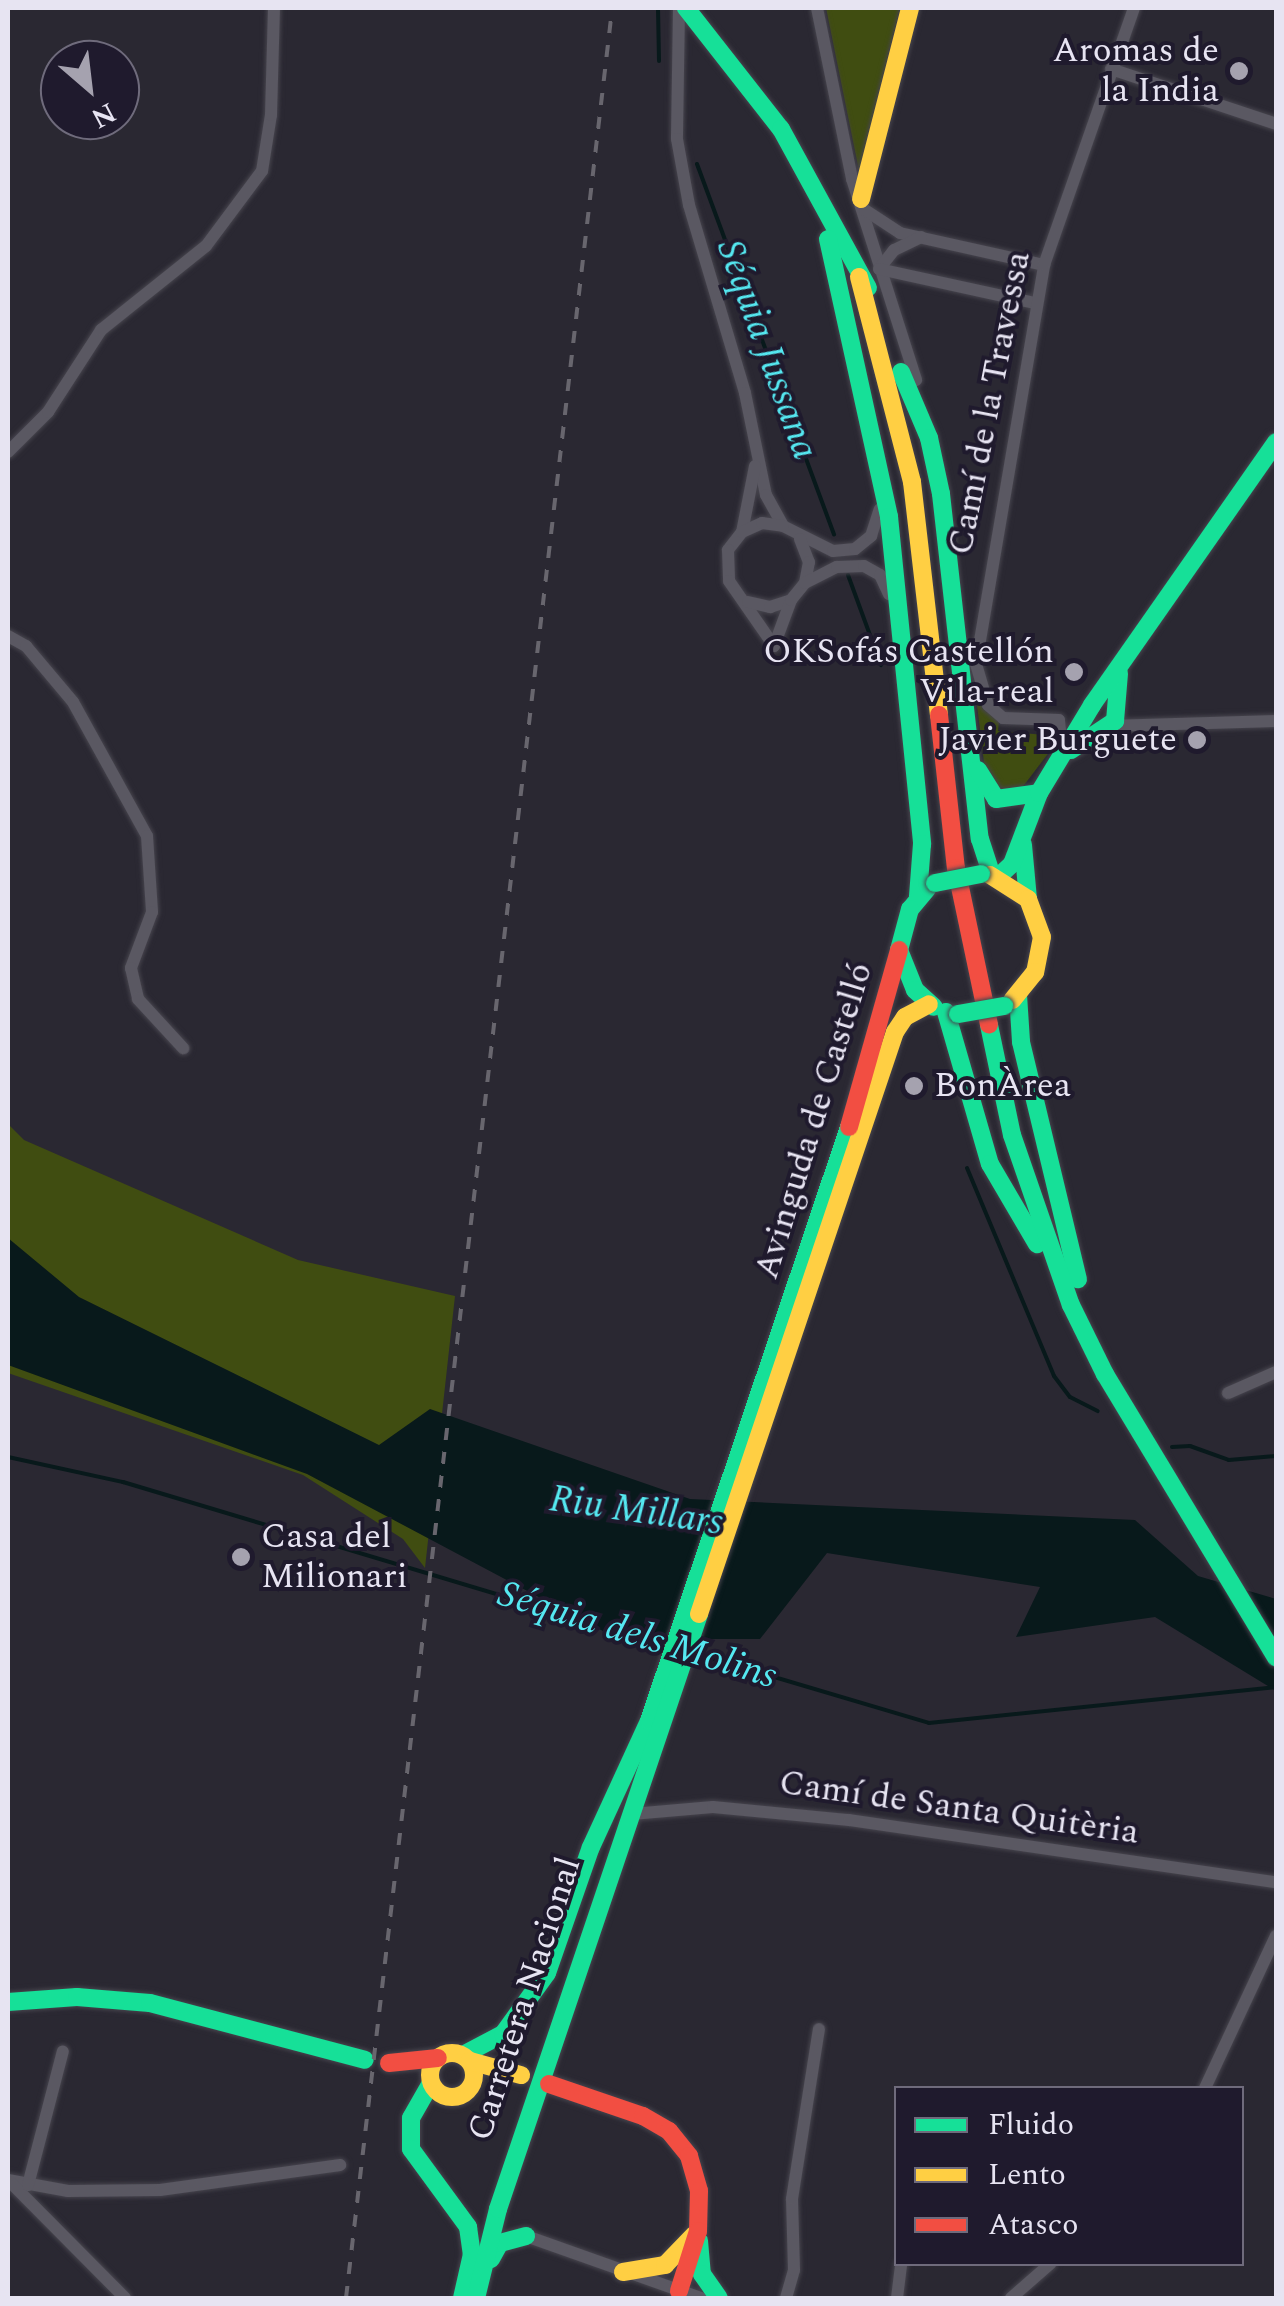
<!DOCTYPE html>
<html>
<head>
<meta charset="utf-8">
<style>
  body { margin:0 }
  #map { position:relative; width:1284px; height:2306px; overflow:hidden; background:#2a2832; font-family:Spectral,serif }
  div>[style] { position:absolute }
  .green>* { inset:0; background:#404d11 }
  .water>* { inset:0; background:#08191b }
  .stream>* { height:4px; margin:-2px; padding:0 2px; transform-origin:2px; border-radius:2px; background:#08191b }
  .roads { filter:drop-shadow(0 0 2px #46444d) drop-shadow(0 0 2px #46444d) }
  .street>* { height:12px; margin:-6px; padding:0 6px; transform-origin:6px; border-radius:6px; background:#5a5862 }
  .fast>* { height:18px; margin:-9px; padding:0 9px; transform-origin:9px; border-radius:9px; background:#16e098 }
  .slow>* { height:18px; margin:-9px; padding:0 9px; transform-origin:9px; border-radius:9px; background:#ffcf43 }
  .slow>.ring { margin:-9px; padding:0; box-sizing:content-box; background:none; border:18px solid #ffcf43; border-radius:50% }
  .jam>* { height:18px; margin:-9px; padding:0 9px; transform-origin:9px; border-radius:9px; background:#f24e42 }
  .rail>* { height:4px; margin-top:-2px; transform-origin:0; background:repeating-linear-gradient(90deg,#68666e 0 12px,transparent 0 24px) }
  .bridges { filter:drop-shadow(0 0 2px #46444d) drop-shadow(0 0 2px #46444d) }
  .fast-bridge>* { height:18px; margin:-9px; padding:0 9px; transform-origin:9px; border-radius:9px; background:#16e098 }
  .dots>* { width:28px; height:28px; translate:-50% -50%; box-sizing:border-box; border:5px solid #1f1a2d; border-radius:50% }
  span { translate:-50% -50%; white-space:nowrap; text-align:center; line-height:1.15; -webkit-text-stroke:8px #1f1a2d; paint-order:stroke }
  .poi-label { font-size:35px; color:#e7e4f2 }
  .right { translate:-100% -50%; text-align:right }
  .left { translate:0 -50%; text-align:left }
  .street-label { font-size:35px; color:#e7e4f2 }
  .water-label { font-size:38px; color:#55e8f1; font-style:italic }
  .frame { position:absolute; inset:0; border:10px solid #e7e4f2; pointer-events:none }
  .legend { position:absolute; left:894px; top:2086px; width:350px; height:180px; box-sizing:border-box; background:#1f1a2d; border:2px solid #6f6b7c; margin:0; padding:12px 18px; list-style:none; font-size:30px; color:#e7e4f2 }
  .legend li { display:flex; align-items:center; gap:20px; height:50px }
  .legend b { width:50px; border:2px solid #6f6b7c }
  .north { position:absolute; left:40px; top:40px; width:100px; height:100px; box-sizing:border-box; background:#1f1a2d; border:2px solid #6f6b7c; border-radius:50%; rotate:152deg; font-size:28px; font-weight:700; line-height:40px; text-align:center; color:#e7e4f2 }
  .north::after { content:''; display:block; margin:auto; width:35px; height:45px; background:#a5a2af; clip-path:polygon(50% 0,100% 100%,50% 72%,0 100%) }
</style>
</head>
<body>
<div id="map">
  <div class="green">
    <i style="clip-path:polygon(826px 8px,900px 8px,859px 171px)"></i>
    <i style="clip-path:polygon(976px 697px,999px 721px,998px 731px,1045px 735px,1046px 725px,1054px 727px,1057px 742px,1021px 789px,1005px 794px,985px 771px)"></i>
    <i style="clip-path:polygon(8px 1124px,24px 1140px,298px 1260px,455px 1296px,425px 1568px,403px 1539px,303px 1475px,8px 1373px)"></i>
  </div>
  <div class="water">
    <i style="clip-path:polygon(8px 1238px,79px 1297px,379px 1445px,430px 1409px,690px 1499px,1135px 1520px,1198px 1576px,1276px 1599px,1276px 1691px,1155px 1617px,1016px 1637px,1040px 1587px,827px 1553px,760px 1639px,618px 1639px,307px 1474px,8px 1365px)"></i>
  </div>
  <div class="stream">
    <i style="left:658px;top:8px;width:53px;rotate:88.9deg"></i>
    <i style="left:697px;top:164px;width:395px;rotate:69.7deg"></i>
    <i style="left:848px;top:575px;width:96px;rotate:69.9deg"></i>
    <i style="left:967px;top:1168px;width:225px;rotate:67.3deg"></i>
    <i style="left:1054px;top:1376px;width:26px;rotate:53deg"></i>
    <i style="left:1070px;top:1397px;width:31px;rotate:27deg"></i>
    <i style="left:1172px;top:1447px;width:18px;rotate:-3deg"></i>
    <i style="left:1190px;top:1446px;width:41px;rotate:19.7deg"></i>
    <i style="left:1229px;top:1460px;width:47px;rotate:-4.9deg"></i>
    <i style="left:8px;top:1457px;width:118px;rotate:12.3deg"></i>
    <i style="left:123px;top:1482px;width:481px;rotate:16.7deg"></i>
    <i style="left:646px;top:1638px;width:25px;rotate:18deg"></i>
    <i style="left:693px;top:1653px;width:246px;rotate:16.5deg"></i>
    <i style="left:929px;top:1723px;width:349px;rotate:-5.9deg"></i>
  </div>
  <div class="roads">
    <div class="street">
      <i style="left:679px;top:8px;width:131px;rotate:90.9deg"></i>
      <i style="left:677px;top:139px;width:67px;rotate:79.7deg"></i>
      <i style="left:689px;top:205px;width:196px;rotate:73.4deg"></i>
      <i style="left:745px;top:393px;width:104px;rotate:78.4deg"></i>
      <i style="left:766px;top:495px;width:35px;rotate:61deg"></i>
      <i style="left:783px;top:526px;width:56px;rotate:26.6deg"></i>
      <i style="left:833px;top:551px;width:22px;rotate:-5deg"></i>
      <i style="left:855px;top:549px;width:21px;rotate:-39deg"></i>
      <i style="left:871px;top:536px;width:28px;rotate:-72deg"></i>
      <i style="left:817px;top:8px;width:175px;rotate:78.4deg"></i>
      <i style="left:852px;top:179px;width:211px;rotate:72.3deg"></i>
      <i style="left:1111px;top:69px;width:174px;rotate:18.4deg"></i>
      <i style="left:865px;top:210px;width:42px;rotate:33.3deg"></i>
      <i style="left:900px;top:233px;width:148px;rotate:12.5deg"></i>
      <i style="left:921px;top:237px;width:30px;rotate:154deg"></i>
      <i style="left:894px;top:250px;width:24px;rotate:128deg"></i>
      <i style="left:879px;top:269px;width:160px;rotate:12.3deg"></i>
      <i style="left:8px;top:452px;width:57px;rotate:-45deg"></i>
      <i style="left:48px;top:412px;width:98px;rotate:-57.1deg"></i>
      <i style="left:101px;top:330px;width:134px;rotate:-38.7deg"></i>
      <i style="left:206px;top:246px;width:94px;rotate:-53.3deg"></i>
      <i style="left:262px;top:171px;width:57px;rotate:-80.9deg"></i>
      <i style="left:271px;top:115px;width:107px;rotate:-88.4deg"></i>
      <i style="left:755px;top:466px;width:67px;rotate:101.1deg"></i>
      <i style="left:742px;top:532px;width:23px;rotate:128deg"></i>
      <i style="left:728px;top:550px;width:31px;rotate:88deg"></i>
      <i style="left:729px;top:581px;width:79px;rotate:55.3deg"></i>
      <i style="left:742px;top:532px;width:22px;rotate:-24deg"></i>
      <i style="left:762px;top:523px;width:21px;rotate:8deg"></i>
      <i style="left:800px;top:539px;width:25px;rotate:69deg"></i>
      <i style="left:809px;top:562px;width:21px;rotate:101deg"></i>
      <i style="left:748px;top:602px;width:23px;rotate:13deg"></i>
      <i style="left:770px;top:607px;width:22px;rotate:-18deg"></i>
      <i style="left:8px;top:636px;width:21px;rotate:29deg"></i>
      <i style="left:26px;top:646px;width:73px;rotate:50deg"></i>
      <i style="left:73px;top:702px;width:153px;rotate:61.1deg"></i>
      <i style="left:147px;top:836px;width:76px;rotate:86.2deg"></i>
      <i style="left:152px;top:912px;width:60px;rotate:110.6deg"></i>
      <i style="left:131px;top:968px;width:32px;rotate:77deg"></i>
      <i style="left:138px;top:999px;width:67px;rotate:47.4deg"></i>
      <i style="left:774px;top:646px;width:49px;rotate:-69.7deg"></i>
      <i style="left:791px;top:600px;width:22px;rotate:-51deg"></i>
      <i style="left:805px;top:583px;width:36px;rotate:-27deg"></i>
      <i style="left:837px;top:567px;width:27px;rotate:-2deg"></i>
      <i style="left:864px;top:566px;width:18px;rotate:29deg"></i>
      <i style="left:880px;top:575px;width:21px;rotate:65deg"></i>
      <i style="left:1109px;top:726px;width:167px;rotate:-1.7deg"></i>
      <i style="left:1062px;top:749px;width:29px;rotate:-96deg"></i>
      <i style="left:1059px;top:720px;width:56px;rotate:-178deg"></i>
      <i style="left:1003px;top:718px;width:20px;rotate:-139deg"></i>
      <i style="left:988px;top:705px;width:43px;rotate:-106.3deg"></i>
      <i style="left:976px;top:664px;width:405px;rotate:-80.3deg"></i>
      <i style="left:1044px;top:265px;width:272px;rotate:-70.7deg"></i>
      <i style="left:1228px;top:1393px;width:52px;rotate:-23.6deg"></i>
      <i style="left:632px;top:1814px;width:81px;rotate:-4.9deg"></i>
      <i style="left:713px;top:1807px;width:137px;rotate:5.5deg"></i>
      <i style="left:849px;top:1820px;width:431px;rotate:8.3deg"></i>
      <i style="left:1205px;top:2088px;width:168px;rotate:-65deg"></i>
      <i style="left:8px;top:2180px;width:61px;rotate:10.4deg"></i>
      <i style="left:68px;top:2191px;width:92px;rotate:-0.6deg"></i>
      <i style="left:160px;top:2190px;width:182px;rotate:-7.9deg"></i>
      <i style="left:10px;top:2182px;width:163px;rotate:45.2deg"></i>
      <i style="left:28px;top:2185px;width:138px;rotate:-75.4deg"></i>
      <i style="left:526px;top:2236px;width:186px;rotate:19.5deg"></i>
      <i style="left:786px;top:2298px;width:29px;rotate:-74deg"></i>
      <i style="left:794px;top:2270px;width:71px;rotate:-91.6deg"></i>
      <i style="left:792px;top:2199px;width:172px;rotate:-81deg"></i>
      <i style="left:897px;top:2298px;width:34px;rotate:-83deg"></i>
      <i style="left:1011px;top:2298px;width:52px;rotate:-41.1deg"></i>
    </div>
    <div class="fast">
      <i style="left:686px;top:8px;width:154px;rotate:51.9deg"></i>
      <i style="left:781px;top:129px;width:181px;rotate:61.3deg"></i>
      <i style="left:828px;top:239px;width:285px;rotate:77.6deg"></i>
      <i style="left:889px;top:517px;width:329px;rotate:84.2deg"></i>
      <i style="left:922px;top:844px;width:52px;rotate:94.4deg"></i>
      <i style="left:901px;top:372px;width:72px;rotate:67deg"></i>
      <i style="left:929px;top:438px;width:57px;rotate:77.9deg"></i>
      <i style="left:941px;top:494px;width:347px;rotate:83.6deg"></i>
      <i style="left:980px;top:839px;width:38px;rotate:72deg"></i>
      <i style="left:1071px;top:750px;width:53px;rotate:-33.4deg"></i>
      <i style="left:1115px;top:721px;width:48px;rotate:-85.2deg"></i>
      <i style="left:978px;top:770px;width:34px;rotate:58deg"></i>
      <i style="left:996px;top:799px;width:43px;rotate:-7.9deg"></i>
      <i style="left:1023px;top:845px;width:54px;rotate:84.7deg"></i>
      <i style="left:998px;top:877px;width:19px;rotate:-43deg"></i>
      <i style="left:1012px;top:864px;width:76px;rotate:-69.2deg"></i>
      <i style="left:1039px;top:793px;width:103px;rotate:-58.9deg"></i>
      <i style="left:1092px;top:705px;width:321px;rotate:-55deg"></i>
      <i style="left:927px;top:889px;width:26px;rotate:130deg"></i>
      <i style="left:910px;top:909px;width:42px;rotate:105deg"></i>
      <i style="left:899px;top:950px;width:43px;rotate:68.2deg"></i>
      <i style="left:915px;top:990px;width:25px;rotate:42deg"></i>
      <i style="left:1018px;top:995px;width:47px;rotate:86.3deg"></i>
      <i style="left:1021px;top:1042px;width:244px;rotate:76.5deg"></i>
      <i style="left:946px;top:1012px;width:158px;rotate:73.9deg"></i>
      <i style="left:990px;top:1164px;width:93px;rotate:59.6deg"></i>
      <i style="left:989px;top:1025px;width:112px;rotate:78.2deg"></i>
      <i style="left:1012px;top:1135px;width:180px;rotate:70.9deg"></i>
      <i style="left:1071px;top:1305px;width:77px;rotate:63.8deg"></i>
      <i style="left:1105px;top:1374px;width:331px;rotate:58.9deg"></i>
      <i style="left:8px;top:2002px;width:69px;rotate:-4.1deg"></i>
      <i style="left:77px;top:1997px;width:73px;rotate:4.7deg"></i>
      <i style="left:150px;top:2003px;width:222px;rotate:14.8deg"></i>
      <i style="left:463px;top:2055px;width:45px;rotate:-27.7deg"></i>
      <i style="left:503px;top:2034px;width:75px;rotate:-54.2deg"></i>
      <i style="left:547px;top:1973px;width:133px;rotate:-70.8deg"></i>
      <i style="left:591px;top:1847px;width:139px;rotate:-65.3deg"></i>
      <i style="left:649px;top:1721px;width:627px;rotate:-71.39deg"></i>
      <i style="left:431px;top:2083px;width:40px;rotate:119.7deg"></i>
      <i style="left:411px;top:2118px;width:31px;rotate:90deg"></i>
      <i style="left:411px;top:2149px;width:97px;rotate:53.8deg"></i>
      <i style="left:468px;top:2227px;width:27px;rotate:82deg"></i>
      <i style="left:472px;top:2254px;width:45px;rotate:102.8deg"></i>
      <i style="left:699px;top:2241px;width:33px;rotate:85deg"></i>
      <i style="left:702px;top:2274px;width:29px;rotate:55deg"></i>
      <i style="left:491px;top:2259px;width:18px;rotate:-61deg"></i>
      <i style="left:500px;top:2243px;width:27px;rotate:-15deg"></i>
      <i style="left:476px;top:2298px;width:92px;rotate:-76.1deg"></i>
      <i style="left:498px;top:2209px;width:628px;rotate:-71.33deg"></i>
    </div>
    <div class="slow">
      <i style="left:861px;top:199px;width:197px;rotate:-75.6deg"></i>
      <i style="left:859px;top:277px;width:212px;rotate:75.5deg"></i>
      <i style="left:912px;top:482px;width:235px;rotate:83.4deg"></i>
      <i style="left:990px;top:875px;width:45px;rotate:32.3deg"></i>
      <i style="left:1028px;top:899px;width:40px;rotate:69.8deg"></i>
      <i style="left:1042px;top:937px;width:36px;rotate:101deg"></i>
      <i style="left:1035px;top:972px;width:36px;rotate:129deg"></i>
      <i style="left:699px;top:1614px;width:614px;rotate:-71.39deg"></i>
      <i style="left:895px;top:1032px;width:18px;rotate:-56deg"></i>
      <i style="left:905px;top:1017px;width:27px;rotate:-28deg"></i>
      <i class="ring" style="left:430px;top:2053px;width:26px;height:26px"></i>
      <i style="left:470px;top:2061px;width:53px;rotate:15.4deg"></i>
      <i style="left:623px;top:2272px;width:43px;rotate:-9.5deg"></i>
      <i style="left:665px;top:2265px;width:42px;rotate:-46deg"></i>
    </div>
    <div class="jam">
      <i style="left:939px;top:715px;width:154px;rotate:83.7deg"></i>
      <i style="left:956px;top:868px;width:160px;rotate:78.1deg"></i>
      <i style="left:849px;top:1127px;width:184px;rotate:-74.2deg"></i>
      <i style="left:389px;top:2063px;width:49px;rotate:-5.8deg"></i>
      <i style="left:549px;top:2084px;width:99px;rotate:18.8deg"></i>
      <i style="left:643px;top:2116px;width:30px;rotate:30deg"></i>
      <i style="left:669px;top:2131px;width:32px;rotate:51deg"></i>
      <i style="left:689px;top:2156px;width:36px;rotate:74deg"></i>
      <i style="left:699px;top:2191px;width:40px;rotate:91.4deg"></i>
      <i style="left:698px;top:2231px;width:63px;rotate:107.6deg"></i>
    </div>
  </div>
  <div class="rail">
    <i style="left:346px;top:2298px;width:2305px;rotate:-83.37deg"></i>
  </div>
  <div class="bridges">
    <div class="fast-bridge">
      <i style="left:935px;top:883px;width:47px;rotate:-11.1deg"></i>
      <i style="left:958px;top:1014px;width:47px;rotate:-9.9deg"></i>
    </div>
  </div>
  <div class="dots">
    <i style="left:1239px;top:71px;background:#a5a2af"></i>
    <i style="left:1074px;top:672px;background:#a5a2af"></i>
    <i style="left:1197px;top:740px;background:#a5a2af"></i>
    <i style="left:914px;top:1086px;background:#a5a2af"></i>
    <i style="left:241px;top:1557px;background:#a5a2af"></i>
  </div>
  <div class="poi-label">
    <span class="right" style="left:1219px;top:71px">Aromas de<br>la India</span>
    <span class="right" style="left:1054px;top:672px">OKSofás Castellón<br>Vila-real</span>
    <span class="right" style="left:1177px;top:740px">Javier Burguete</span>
    <span class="left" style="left:934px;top:1086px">BonÀrea</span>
    <span class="left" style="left:261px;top:1557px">Casa del<br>Milionari</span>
  </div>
  <div class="street-label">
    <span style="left:990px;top:403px;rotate:-79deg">Camí de la Travessa</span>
    <span style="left:814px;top:1121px;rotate:-73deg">Avinguda de Castelló</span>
    <span style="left:959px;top:1808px;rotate:8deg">Camí de Santa Quitèria</span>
    <span style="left:525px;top:1999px;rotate:-72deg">Carretera Nacional</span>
  </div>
  <div class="water-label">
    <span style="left:766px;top:350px;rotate:70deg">Séquia Jussana</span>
    <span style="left:636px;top:1512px;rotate:8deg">Riu Millars</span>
    <span style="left:637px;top:1636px;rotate:17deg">Séquia dels Molins</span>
  </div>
  <div class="frame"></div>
  <ul class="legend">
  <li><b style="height:12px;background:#16e098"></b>Fluido</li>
  <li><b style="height:12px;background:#ffcf43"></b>Lento</li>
  <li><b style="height:12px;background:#f24e42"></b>Atasco</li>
  </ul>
  <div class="north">N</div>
</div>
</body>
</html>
